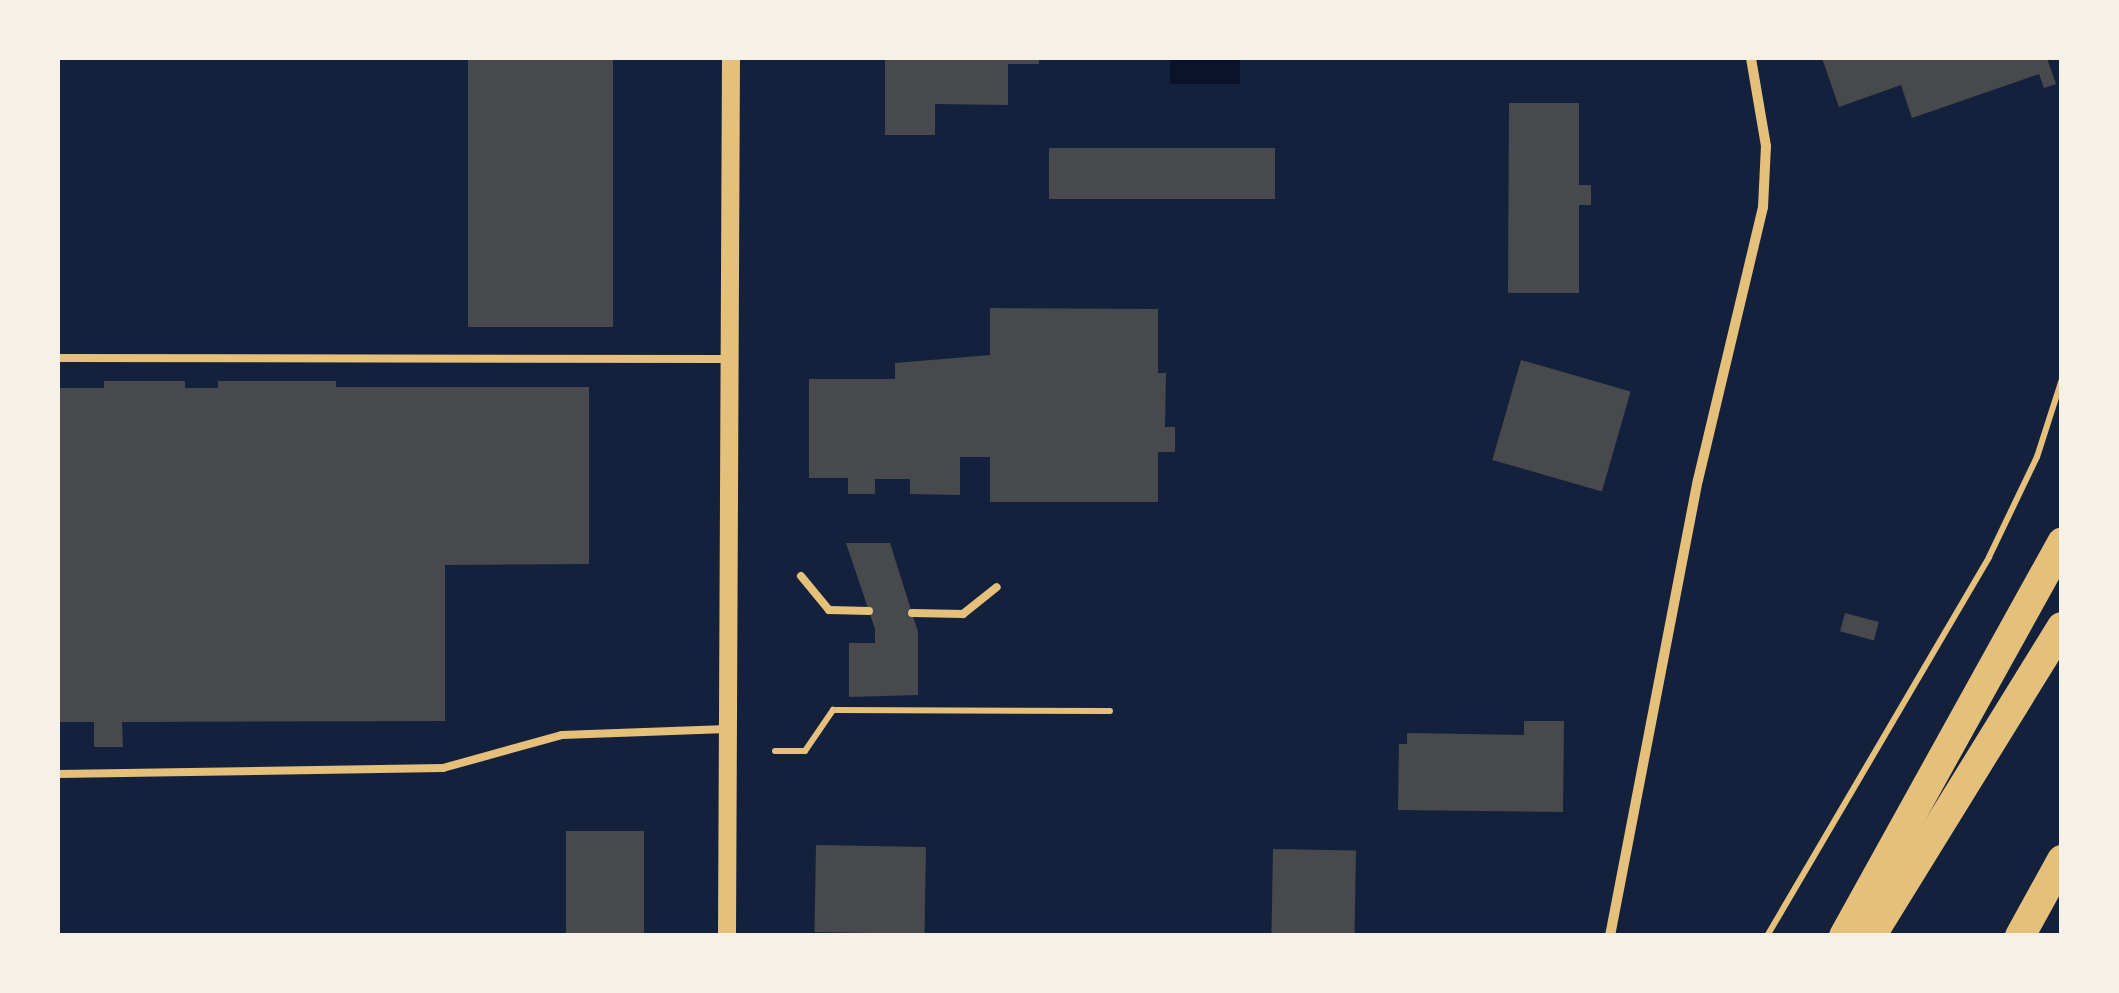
<!DOCTYPE html>
<html>
<head>
<meta charset="utf-8">
<style>
  body { margin:0 }
  #map { position:relative; width:2119px; height:993px; overflow:hidden; background:#14213d; font-family:"Work Sans",sans-serif }
  div>[style] { position:absolute }
  .water>* { inset:0; background:#0b132b; transform-origin:0 0 }
  .building>* { inset:0; background:#48494c; transform-origin:0 0 }
  .path>* { height:6px; margin:-3px; padding:0 3px; transform-origin:3px; border-radius:3px; background:#e5c07b }
  .service>* { height:8px; margin:-4px; padding:0 4px; transform-origin:4px; border-radius:4px; background:#e5c07b }
  .minor>* { height:10px; margin:-5px; padding:0 5px; transform-origin:5px; border-radius:5px; background:#e5c07b }
  .tertiary>* { height:18px; margin:-9px; padding:0 9px; transform-origin:9px; border-radius:9px; background:#e5c07b }
  .motorway>* { height:30px; margin:-15px; padding:0 15px; transform-origin:15px; border-radius:15px; background:#e5c07b }
  span { translate:-50% -50%; white-space:nowrap; text-align:center; line-height:1.15; -webkit-text-stroke:8px #f6f1e7; paint-order:stroke }
  .frame { position:absolute; inset:0; border:60px solid #f6f1e7; pointer-events:none }
</style>
</head>
<body>
<div id="map">
  <div class="water">
    <i style="left:1170px;top:58px;width:70px;height:26px"></i>
  </div>
  <div class="building">
    <i style="left:468px;top:58px;width:145px;height:269px"></i>
    <i style="clip-path:polygon(885px 58px,1039px 58px,1039px 64px,1008px 64px,1008px 105px,935px 104px,935px 135px,885px 135px)"></i>
    <i style="clip-path:polygon(1822px 58px,2047px 58px,2056px 84px,2044px 88px,2039px 74px,1912px 118px,1901px 85px,1839px 107px)"></i>
    <i style="clip-path:polygon(1509px 103px,1579px 103px,1579px 185px,1591px 185px,1591px 205px,1579px 205px,1579px 293px,1508px 293px)"></i>
    <i style="left:1049px;top:148px;width:226px;height:51px"></i>
    <i style="clip-path:polygon(990px 308px,1158px 309px,1158px 373px,1166px 373px,1165px 427px,1175px 427px,1175px 452px,1158px 452px,1158px 502px,990px 502px,990px 457px,960px 457px,960px 495px,910px 494px,910px 479px,875px 479px,875px 494px,848px 494px,848px 478px,809px 478px,809px 379px,895px 379px,895px 363px,990px 355px)"></i>
    <i style="left:1521px;top:360px;width:114px;height:104px;rotate:16deg"></i>
    <i style="clip-path:polygon(104px 381px,185px 381px,185px 388px,218px 388px,218px 381px,336px 381px,336px 387px,589px 387px,589px 564px,445px 565px,445px 721px,122px 722px,123px 747px,94px 747px,94px 722px,58px 722px,58px 388px,104px 388px)"></i>
    <i style="clip-path:polygon(846px 543px,890px 543px,918px 632px,918px 695px,849px 697px,849px 643px,875px 643px,875px 629px)"></i>
    <i style="left:1845px;top:613px;width:35px;height:19px;rotate:15deg"></i>
    <i style="clip-path:polygon(1524px 721px,1564px 721px,1563px 812px,1398px 810px,1399px 744px,1407px 744px,1407px 733px,1524px 735px)"></i>
    <i style="left:566px;top:831px;width:78px;height:105px"></i>
    <i style="left:816px;top:845px;width:110px;height:87px;rotate:1deg"></i>
    <i style="left:1273px;top:849px;width:83px;height:87px;rotate:1deg"></i>
  </div>
  <div class="path">
    <i style="left:775px;top:751px;width:30px"></i>
    <i style="left:805px;top:751px;width:50px;rotate:-55.7deg"></i>
    <i style="left:833px;top:710px;width:277px;rotate:0.2deg"></i>
    <i style="left:1767px;top:936px;width:439px;rotate:-59.6deg"></i>
    <i style="left:1989px;top:557px;width:111px;rotate:-64.4deg"></i>
    <i style="left:2037px;top:457px;width:82px;rotate:-72.2deg"></i>
  </div>
  <div class="service">
    <i style="left:58px;top:358px;width:670px;rotate:0.09deg"></i>
    <i style="left:801px;top:576px;width:44px;rotate:50.5deg"></i>
    <i style="left:829px;top:610px;width:40px;rotate:1.4deg"></i>
    <i style="left:912px;top:613px;width:51px;rotate:1.1deg"></i>
    <i style="left:963px;top:614px;width:43px;rotate:-38.5deg"></i>
    <i style="left:58px;top:774px;width:385px;rotate:-0.9deg"></i>
    <i style="left:443px;top:768px;width:123px;rotate:-15.5deg"></i>
    <i style="left:562px;top:735px;width:165px;rotate:-2.1deg"></i>
  </div>
  <div class="minor">
    <i style="left:1610px;top:936px;width:464px;rotate:-79.1deg"></i>
    <i style="left:1698px;top:480px;width:281px;rotate:-76.6deg"></i>
    <i style="left:1763px;top:207px;width:61px;rotate:-87.2deg"></i>
    <i style="left:1766px;top:146px;width:89px;rotate:-99.7deg"></i>
  </div>
  <div class="tertiary">
    <i style="left:727px;top:936px;width:878px;rotate:-89.74deg"></i>
  </div>
  <div class="motorway">
    <i style="left:1844px;top:936px;width:450px;rotate:-61deg"></i>
    <i style="left:1871px;top:936px;width:363px;rotate:-58.3deg"></i>
    <i style="left:2020px;top:936px;width:87px;rotate:-61.1deg"></i>
  </div>
  <div class="frame"></div>
</div>
</body>
</html>
